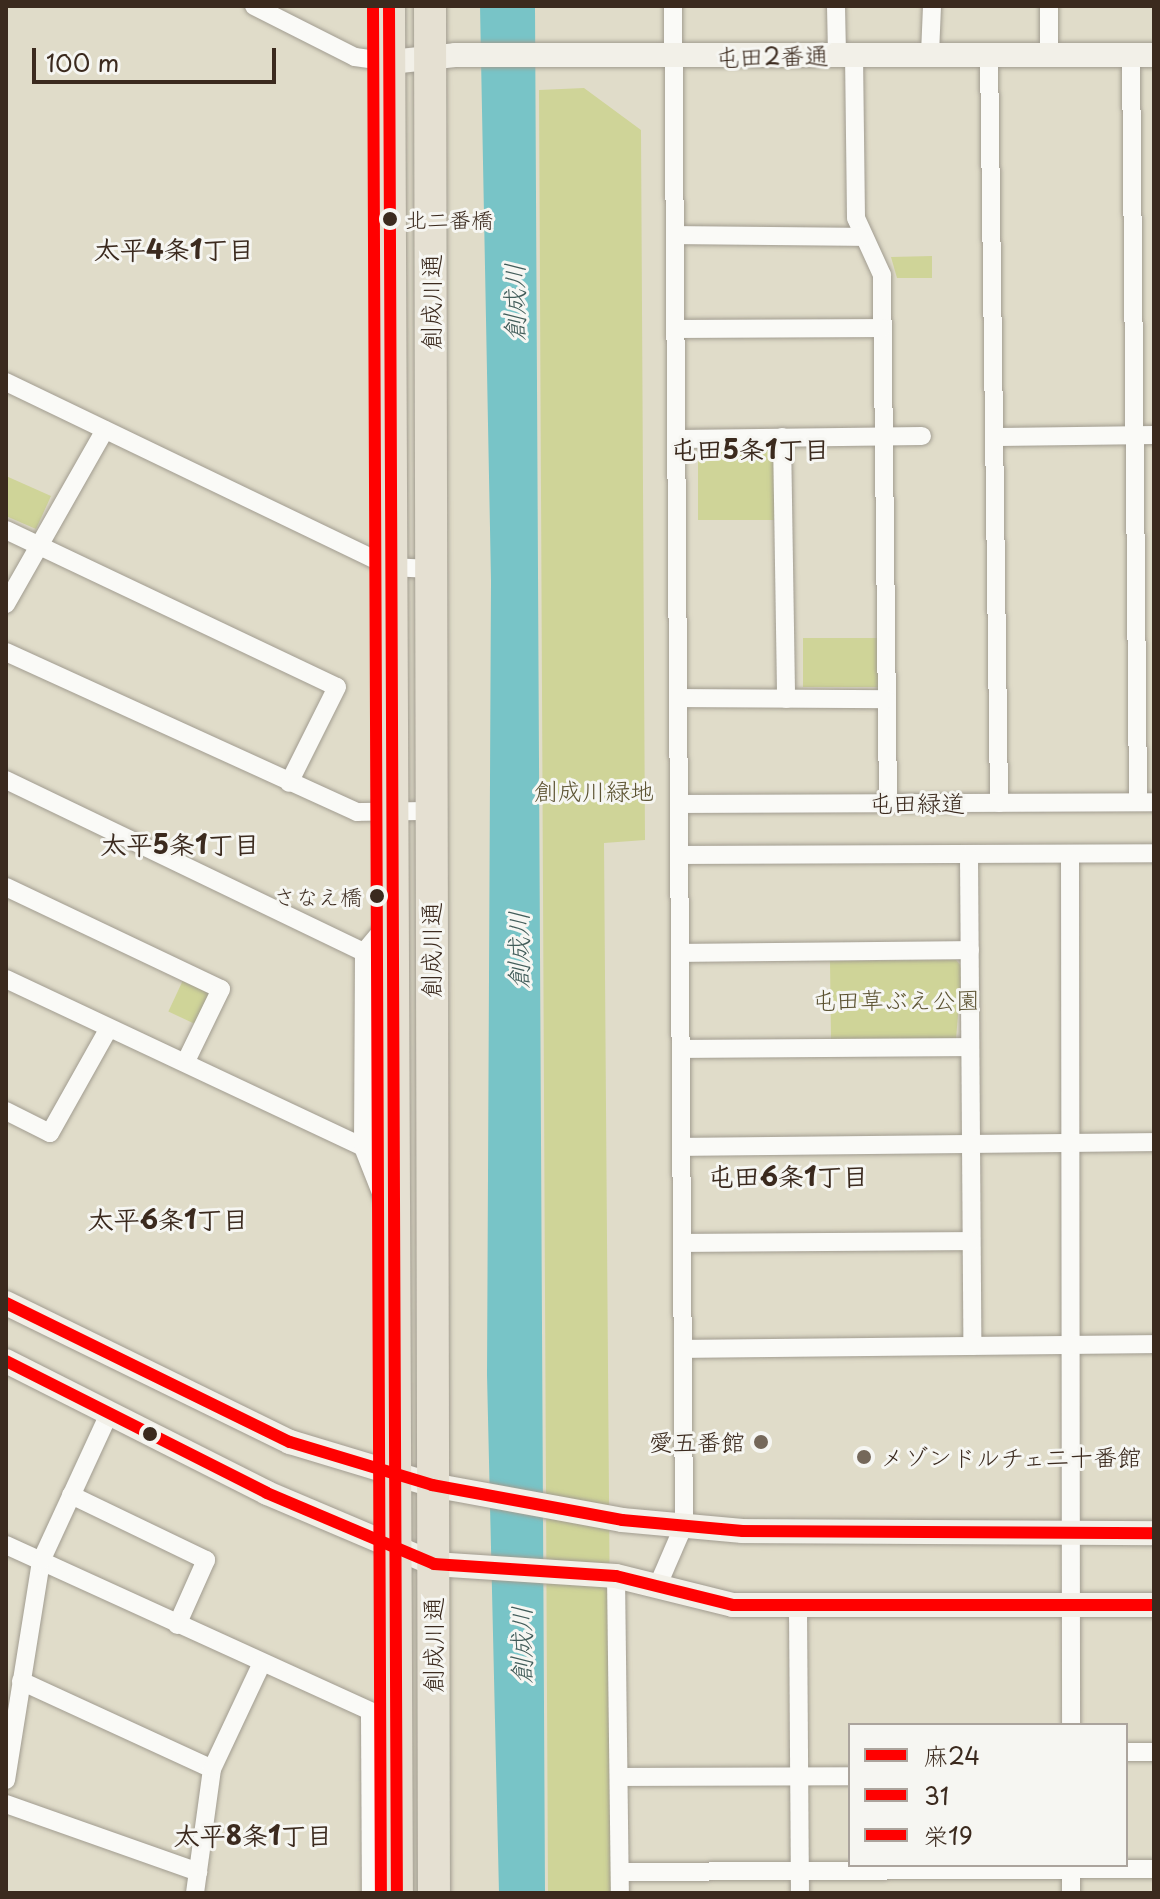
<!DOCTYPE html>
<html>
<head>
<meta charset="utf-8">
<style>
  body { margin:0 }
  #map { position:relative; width:1160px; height:1899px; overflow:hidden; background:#e0dcc9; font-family:"Playpen Sans","Klee One",sans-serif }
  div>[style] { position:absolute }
  .green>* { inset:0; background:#cfd498; transform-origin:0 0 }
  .water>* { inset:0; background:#78c4c7 }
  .roads { filter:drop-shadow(0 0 2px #a19c90) drop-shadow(0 0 2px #a19c90) }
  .street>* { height:18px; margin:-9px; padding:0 9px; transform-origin:9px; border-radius:9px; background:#fafaf7 }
  .secondary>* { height:24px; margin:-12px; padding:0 12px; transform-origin:12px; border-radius:12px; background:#f2f0e8 }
  .highway>* { height:32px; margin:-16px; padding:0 16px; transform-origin:16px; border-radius:16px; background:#e5e0d2 }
  .bus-1>* { height:12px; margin:-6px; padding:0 6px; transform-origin:6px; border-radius:6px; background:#f00 }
  .bus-2>* { height:12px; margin:-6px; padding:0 6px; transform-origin:6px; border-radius:6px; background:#f00 }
  .bus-3>* { height:12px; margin:-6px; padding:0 6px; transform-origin:6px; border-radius:6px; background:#f00 }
  .dots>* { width:22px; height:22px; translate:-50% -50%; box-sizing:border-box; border:4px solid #f6f6f2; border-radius:50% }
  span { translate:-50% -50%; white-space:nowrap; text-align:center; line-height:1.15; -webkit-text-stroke:6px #f6f6f2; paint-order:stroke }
  .bus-label { font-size:22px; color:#3b2a1e }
  .left { translate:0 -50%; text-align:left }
  .right { translate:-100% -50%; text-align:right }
  .street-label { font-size:24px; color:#3b2a1e }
  .park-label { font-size:24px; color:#5c5332 }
  .poi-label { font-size:24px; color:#3b2a1e }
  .neighbourhood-label { font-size:26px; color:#3b2a1e; font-weight:700 }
  .water-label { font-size:26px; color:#415c59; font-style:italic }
  .frame { position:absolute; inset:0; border:8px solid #3b2a1e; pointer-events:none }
  .legend { position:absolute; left:848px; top:1723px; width:280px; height:144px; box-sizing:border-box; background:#f6f6f2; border:2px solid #aba49d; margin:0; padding:10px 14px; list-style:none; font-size:24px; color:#3b2a1e }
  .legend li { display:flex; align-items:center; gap:16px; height:40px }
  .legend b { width:40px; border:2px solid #aba49d }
  .scale { position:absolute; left:32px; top:48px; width:244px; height:36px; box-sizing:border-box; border:4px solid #3b2a1e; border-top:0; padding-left:10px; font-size:24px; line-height:28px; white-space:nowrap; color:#3b2a1e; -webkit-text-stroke:6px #f6f6f2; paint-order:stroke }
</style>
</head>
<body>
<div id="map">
  <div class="green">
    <i style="clip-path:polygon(584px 88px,641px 130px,645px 840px,604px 843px,612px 1893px,548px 1893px,539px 90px)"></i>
    <i style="clip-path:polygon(932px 256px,932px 278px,897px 278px,891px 257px)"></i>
    <i style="left:776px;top:450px;width:70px;height:78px;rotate:90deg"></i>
    <i style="clip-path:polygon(6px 476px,51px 496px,36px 529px,6px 516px)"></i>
    <i style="left:880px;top:638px;width:49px;height:77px;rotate:90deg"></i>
    <i style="clip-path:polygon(956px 960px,962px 967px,956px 1039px,831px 1039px,830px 961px)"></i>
    <i style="left:184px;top:978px;width:33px;height:37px;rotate:25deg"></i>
  </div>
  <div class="water">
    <i style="clip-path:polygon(480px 6px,535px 6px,545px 1893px,499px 1893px,487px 1375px,491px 581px)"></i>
  </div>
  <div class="roads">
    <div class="street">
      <i style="left:254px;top:6px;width:113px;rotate:26.8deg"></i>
      <i style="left:355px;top:57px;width:36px;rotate:8deg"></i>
      <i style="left:836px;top:6px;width:49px;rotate:88.8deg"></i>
      <i style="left:1049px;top:6px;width:49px;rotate:90deg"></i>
      <i style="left:854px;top:54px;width:164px;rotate:89.3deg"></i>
      <i style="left:856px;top:218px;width:63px;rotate:65.5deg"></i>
      <i style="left:882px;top:275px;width:528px;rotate:89.35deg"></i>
      <i style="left:930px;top:54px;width:48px;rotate:-87.6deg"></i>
      <i style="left:989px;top:55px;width:748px;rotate:89.23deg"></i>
      <i style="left:1131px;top:55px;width:747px;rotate:89.46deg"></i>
      <i style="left:678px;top:235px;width:186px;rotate:0.6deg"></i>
      <i style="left:679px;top:329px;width:203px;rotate:-0.3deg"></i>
      <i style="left:6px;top:382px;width:426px;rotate:25.7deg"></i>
      <i style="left:390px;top:567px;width:41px;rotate:2.8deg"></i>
      <i style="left:782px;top:437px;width:262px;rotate:89.1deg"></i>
      <i style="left:999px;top:437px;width:155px;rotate:-0.7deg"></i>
      <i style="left:680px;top:439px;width:242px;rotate:-0.7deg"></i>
      <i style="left:6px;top:530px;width:366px;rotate:25.4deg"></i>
      <i style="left:337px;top:687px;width:107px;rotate:116.6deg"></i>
      <i style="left:6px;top:604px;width:200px;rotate:-60.4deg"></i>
      <i style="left:6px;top:652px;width:386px;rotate:24.5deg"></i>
      <i style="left:357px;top:812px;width:74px;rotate:-0.8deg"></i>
      <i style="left:680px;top:698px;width:206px;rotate:0.3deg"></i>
      <i style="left:6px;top:780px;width:397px;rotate:25.7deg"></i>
      <i style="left:680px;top:804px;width:474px;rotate:-0.2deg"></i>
      <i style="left:681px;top:855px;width:473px;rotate:-0.2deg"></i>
      <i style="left:969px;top:855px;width:491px;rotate:89.6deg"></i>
      <i style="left:1070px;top:855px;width:870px;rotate:89.93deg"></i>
      <i style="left:6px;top:887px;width:238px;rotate:25.4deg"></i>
      <i style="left:221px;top:989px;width:82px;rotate:115.9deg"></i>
      <i style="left:682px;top:953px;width:288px;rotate:-0.6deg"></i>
      <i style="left:6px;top:979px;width:395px;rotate:25.2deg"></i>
      <i style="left:682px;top:1049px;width:288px;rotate:-0.4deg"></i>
      <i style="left:6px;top:1111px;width:49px;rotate:26.6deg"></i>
      <i style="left:50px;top:1133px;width:120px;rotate:-60.7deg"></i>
      <i style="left:682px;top:1147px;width:472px;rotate:-0.6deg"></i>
      <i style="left:387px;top:1208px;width:66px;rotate:-111.5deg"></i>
      <i style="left:363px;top:1147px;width:195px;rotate:-89.7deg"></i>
      <i style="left:364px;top:952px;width:42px;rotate:-49.8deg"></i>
      <i style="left:683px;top:1243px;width:288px;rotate:-0.4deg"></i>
      <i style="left:683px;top:1349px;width:471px;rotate:-0.6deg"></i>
      <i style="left:71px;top:1495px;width:150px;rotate:25.7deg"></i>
      <i style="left:206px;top:1560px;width:71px;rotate:114deg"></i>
      <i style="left:6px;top:1545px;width:429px;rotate:24.5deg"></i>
      <i style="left:616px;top:1576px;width:317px;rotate:89.3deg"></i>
      <i style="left:658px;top:1585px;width:65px;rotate:-66.6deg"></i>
      <i style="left:684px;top:1525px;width:1519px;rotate:-90.41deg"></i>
      <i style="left:798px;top:1609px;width:284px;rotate:89.6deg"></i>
      <i style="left:21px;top:1681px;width:210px;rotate:24.7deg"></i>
      <i style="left:370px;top:1716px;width:177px;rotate:89.7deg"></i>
      <i style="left:1126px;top:1752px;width:28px"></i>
      <i style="left:619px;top:1777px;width:231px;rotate:-0.2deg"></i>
      <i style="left:6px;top:1780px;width:222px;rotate:-80.9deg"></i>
      <i style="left:41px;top:1561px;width:160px;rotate:-65.2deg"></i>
      <i style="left:6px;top:1804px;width:204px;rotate:19.5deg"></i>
      <i style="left:1071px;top:1865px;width:28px;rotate:90deg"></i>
      <i style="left:620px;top:1872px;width:534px;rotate:-0.32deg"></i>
      <i style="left:195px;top:1893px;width:125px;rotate:-82.2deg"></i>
      <i style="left:212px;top:1769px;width:115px;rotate:-64.8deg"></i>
    </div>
    <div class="secondary">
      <i style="left:391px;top:62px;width:64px;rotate:-6.2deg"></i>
      <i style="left:455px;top:55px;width:699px"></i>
      <i style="left:6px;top:1303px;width:316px;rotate:26.1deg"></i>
      <i style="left:290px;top:1442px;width:148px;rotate:16.8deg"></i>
      <i style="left:432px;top:1485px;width:193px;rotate:10.4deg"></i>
      <i style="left:622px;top:1520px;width:121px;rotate:5.2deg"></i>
      <i style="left:743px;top:1531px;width:411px;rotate:0.3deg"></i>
      <i style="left:6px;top:1361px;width:292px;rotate:26.8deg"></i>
      <i style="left:267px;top:1493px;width:181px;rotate:23deg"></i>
      <i style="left:434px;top:1564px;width:182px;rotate:3.8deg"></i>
      <i style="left:616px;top:1576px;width:121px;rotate:13.9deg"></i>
      <i style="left:733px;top:1605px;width:421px"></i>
    </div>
    <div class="highway">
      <i style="left:389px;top:6px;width:1887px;rotate:89.76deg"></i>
      <i style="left:430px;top:6px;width:1887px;rotate:89.88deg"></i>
    </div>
  </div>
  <div class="bus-1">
    <i style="left:389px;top:6px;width:1887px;rotate:89.76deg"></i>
  </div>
  <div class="bus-2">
    <i style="left:373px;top:6px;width:1887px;rotate:89.76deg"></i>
  </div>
  <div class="bus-3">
    <i style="left:6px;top:1303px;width:316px;rotate:26.1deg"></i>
    <i style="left:290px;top:1442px;width:148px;rotate:16.8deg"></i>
    <i style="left:432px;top:1485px;width:193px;rotate:10.4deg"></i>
    <i style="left:622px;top:1520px;width:121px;rotate:5.2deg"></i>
    <i style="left:743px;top:1531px;width:411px;rotate:0.3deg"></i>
    <i style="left:6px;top:1361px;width:292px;rotate:26.8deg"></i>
    <i style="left:267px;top:1493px;width:181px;rotate:23deg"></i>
    <i style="left:434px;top:1564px;width:182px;rotate:3.8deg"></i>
    <i style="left:616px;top:1576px;width:121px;rotate:13.9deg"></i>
    <i style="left:733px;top:1605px;width:421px"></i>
  </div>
  <div class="dots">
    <i style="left:390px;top:219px;background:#3b2a1e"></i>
    <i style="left:377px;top:896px;background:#3b2a1e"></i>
    <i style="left:150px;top:1434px;background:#3b2a1e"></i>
    <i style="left:761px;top:1442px;background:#75685a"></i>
    <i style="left:864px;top:1457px;background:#75685a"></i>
  </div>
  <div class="bus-label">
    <span class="left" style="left:405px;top:219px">北二番橋</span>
    <span class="right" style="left:362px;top:896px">さなえ橋</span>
  </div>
  <div class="street-label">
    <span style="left:772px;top:56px;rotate:-1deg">屯田2番通</span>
    <span style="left:431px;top:302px;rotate:-90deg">創成川通</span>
    <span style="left:917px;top:803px">屯田緑道</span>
    <span style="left:431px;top:950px;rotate:-90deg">創成川通</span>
    <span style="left:433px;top:1645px;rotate:-90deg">創成川通</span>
  </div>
  <div class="park-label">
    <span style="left:594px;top:791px">創成川緑地</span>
    <span style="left:896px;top:1000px">屯田草ぶえ公園</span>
  </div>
  <div class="poi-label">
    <span class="right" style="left:745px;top:1442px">愛五番館</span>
    <span class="left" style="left:880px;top:1457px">メゾンドルチェ二十番館</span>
  </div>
  <div class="neighbourhood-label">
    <span style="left:174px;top:249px">太平4条1丁目</span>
    <span style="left:750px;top:449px">屯田5条1丁目</span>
    <span style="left:180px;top:844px">太平5条1丁目</span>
    <span style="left:788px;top:1176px">屯田6条1丁目</span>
    <span style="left:168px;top:1219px">太平6条1丁目</span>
    <span style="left:253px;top:1835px">太平8条1丁目</span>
  </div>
  <div class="water-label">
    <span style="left:514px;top:302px;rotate:-90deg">創成川</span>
    <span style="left:518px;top:950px;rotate:-90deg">創成川</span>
    <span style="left:521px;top:1645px;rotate:-90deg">創成川</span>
  </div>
  <div class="frame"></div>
  <ul class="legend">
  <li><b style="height:10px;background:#f00"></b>麻24</li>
  <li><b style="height:10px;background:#f00"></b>31</li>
  <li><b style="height:10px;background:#f00"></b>栄19</li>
  </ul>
  <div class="scale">100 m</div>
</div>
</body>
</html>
